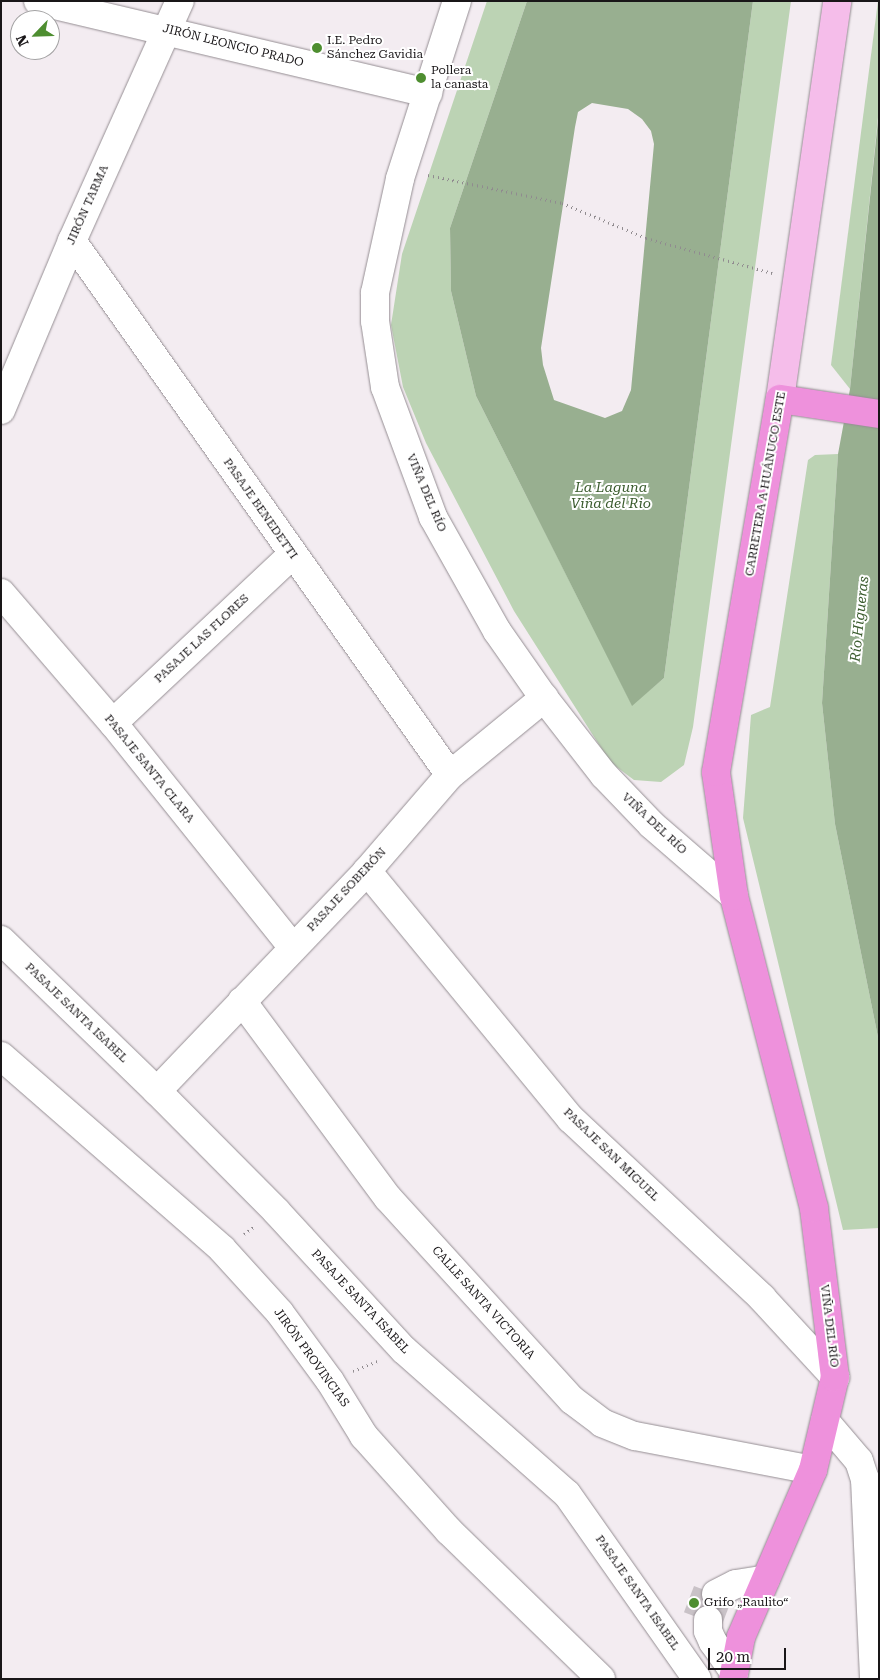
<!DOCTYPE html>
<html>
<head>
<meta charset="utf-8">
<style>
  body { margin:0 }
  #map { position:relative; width:880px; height:1680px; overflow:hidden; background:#f3ecf1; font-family:"Roboto Serif",serif }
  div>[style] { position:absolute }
  .green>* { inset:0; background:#bcd3b4 }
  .water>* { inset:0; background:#98af90 }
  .building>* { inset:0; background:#c9c2c7; transform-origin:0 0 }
  .path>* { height:3px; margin-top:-1.5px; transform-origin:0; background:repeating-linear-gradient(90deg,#908b8f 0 1px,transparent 0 5px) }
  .roads { filter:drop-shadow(0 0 1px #958e93) drop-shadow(0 0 1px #958e93) }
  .minor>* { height:28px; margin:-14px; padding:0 14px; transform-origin:14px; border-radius:14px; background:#fff }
  .major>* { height:28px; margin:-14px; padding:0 14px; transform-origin:14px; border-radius:14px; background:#f5bdea }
  .highway>* { height:28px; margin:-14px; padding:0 14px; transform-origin:14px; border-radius:14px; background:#ee91dc }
  .dots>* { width:14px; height:14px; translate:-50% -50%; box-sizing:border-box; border:2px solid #fff; border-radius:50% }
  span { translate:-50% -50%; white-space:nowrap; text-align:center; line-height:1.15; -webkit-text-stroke:4px #fff; paint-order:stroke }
  .poi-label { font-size:12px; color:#191618 }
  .left { translate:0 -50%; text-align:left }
  .street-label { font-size:12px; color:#191618 }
  .water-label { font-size:14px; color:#395a2c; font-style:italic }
  .frame { position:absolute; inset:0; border:2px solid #191618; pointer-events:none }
  .north { position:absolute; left:10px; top:10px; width:50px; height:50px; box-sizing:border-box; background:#fff; border:1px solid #a3a2a3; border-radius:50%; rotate:246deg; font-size:14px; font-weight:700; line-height:20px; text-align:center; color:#191618 }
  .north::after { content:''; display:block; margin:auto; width:18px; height:22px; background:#4e8e30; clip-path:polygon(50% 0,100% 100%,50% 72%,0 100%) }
  .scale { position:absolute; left:708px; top:1648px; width:78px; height:22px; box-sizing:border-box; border:2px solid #191618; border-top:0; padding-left:6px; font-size:15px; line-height:18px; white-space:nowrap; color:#191618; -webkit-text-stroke:4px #fff; paint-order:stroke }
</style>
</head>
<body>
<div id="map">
  <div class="green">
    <i style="clip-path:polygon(487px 1px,527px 1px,450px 228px,451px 291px,476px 396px,632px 705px,664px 678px,753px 1px,791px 1px,693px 727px,684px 765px,661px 782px,634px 780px,610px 762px,514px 611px,426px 443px,403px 387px,391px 325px,402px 254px)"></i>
    <i style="clip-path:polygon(878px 1px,879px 108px,850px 389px,831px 365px)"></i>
    <i style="clip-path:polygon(838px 454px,822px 703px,835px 824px,879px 1042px,879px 1228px,843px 1230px,743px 818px,751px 715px,770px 707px,808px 460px,815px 455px)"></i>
  </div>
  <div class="water">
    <i style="clip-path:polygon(evenodd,527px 1px,753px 1px,664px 678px,632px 706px,476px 396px,451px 291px,450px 228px,527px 1px,592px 103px,628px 109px,642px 119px,651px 131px,654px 144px,631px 390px,622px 411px,605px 418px,554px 400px,543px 365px,541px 348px,575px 127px,578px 112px,592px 103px)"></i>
    <i style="clip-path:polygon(879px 111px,878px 629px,879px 1042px,835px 824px,822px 703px,838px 454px,850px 389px)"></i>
  </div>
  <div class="building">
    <i style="left:694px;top:1586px;width:40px;height:28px;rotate:21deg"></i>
  </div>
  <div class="path">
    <i style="left:428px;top:175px;width:137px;rotate:11.8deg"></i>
    <i style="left:562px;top:203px;width:91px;rotate:22.6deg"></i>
    <i style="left:646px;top:238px;width:131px;rotate:15.5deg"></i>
    <i style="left:244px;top:1234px;width:14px;rotate:-36deg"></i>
    <i style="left:353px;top:1371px;width:27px;rotate:-22deg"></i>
  </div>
  <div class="roads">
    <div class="minor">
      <i style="left:38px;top:1px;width:401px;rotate:13.3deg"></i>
      <i style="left:457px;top:1px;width:187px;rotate:107.8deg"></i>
      <i style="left:400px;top:179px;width:117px;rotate:102.4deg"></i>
      <i style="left:375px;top:293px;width:28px;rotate:90deg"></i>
      <i style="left:375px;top:321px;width:67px;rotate:81.4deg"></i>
      <i style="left:385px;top:387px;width:139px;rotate:69.7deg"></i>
      <i style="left:433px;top:517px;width:131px;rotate:60.7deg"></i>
      <i style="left:497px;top:631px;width:82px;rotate:55deg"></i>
      <i style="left:544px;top:698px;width:98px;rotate:52.1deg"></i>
      <i style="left:604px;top:775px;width:69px;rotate:46.2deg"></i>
      <i style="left:652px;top:825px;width:108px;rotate:40.9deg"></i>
      <i style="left:72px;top:241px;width:654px;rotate:54.71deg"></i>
      <i style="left:1px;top:410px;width:183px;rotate:-67.2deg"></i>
      <i style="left:72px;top:241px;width:263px;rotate:-65.8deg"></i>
      <i style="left:1px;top:593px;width:172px;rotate:49.3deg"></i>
      <i style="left:113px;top:723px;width:288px;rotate:51.3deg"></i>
      <i style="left:113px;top:723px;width:245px;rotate:-43.2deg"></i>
      <i style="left:367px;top:871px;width:321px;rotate:50.6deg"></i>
      <i style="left:571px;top:1119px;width:262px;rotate:43.1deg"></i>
      <i style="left:762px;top:1298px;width:108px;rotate:47.3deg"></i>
      <i style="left:1px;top:940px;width:217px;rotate:44.1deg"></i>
      <i style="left:157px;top:1091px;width:169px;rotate:45.2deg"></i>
      <i style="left:276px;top:1211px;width:189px;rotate:47.4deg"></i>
      <i style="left:404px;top:1350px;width:217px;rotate:41.5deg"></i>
      <i style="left:567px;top:1494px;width:226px;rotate:54.9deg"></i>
      <i style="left:242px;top:1001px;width:245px;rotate:53.5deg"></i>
      <i style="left:388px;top:1198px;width:273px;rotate:47.7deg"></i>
      <i style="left:572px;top:1400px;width:38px;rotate:37deg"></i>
      <i style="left:602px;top:1423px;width:35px;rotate:22deg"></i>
      <i style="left:635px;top:1436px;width:181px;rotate:10.8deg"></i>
      <i style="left:1px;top:1056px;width:293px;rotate:41.1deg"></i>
      <i style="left:222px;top:1249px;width:86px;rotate:47.8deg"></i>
      <i style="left:280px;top:1313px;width:84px;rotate:53.7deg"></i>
      <i style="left:330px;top:1381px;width:65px;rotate:58.3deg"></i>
      <i style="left:364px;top:1436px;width:127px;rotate:48.2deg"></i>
      <i style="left:449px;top:1531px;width:212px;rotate:44.2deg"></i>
      <i style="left:157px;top:1091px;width:304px;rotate:-46.3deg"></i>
      <i style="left:367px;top:871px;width:127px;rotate:-49.2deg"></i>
      <i style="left:450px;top:775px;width:122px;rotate:-39.3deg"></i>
      <i style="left:825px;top:1421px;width:52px;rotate:49.6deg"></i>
      <i style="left:859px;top:1461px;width:19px;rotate:72deg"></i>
      <i style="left:865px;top:1479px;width:200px;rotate:87.4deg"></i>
      <i style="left:716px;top:1594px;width:22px;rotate:-27deg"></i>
      <i style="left:736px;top:1584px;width:30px;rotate:-9deg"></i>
      <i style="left:708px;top:1620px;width:11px;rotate:90deg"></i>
      <i style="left:708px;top:1631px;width:12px;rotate:66deg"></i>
      <i style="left:713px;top:1642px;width:37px;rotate:55deg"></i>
    </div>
    <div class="major">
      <i style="left:780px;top:399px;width:402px;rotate:-81.8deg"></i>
    </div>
    <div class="highway">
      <i style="left:733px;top:1679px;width:43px;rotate:-79.2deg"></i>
      <i style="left:741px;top:1637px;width:182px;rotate:-66.7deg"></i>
      <i style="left:813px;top:1470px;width:96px;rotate:-76.7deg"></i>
      <i style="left:835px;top:1377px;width:170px;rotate:-97.1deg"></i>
      <i style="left:814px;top:1208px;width:322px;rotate:-104.4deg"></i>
      <i style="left:734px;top:896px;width:125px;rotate:-98.3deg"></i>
      <i style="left:716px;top:772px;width:378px;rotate:-80.3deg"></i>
      <i style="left:780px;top:399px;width:100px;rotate:8.6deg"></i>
    </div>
  </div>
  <div class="dots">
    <i style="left:317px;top:48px;background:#4e8e30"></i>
    <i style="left:421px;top:78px;background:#4e8e30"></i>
    <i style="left:694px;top:1603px;background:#4e8e30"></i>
  </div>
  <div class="poi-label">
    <span class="left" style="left:327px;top:48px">I.E. Pedro<br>Sánchez Gavidia</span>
    <span class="left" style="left:431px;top:78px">Pollera<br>la canasta</span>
    <span class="left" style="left:704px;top:1603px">Grifo „Raulito“</span>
  </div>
  <div class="street-label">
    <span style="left:233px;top:46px;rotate:14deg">JIRÓN LEONCIO PRADO</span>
    <span style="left:88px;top:205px;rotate:-66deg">JIRÓN TARMA</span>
    <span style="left:766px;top:484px;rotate:-80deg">CARRETERA A HUÁNUCO ESTE</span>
    <span style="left:426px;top:493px;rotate:67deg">VIÑA DEL RÍO</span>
    <span style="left:260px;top:509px;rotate:55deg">PASAJE BENEDETTI</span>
    <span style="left:202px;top:639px;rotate:-43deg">PASAJE LAS FLORES</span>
    <span style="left:149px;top:769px;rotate:51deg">PASAJE SANTA CLARA</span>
    <span style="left:654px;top:824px;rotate:43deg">VIÑA DEL RÍO</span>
    <span style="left:347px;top:890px;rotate:-47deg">PASAJE SOBERÓN</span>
    <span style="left:76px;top:1013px;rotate:44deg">PASAJE SANTA ISABEL</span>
    <span style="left:611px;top:1155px;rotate:44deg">PASAJE SAN MIGUEL</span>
    <span style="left:360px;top:1302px;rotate:47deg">PASAJE SANTA ISABEL</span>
    <span style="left:483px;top:1303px;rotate:48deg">CALLE SANTA VICTORIA</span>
    <span style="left:829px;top:1326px;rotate:83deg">VIÑA DEL RÍO</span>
    <span style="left:311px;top:1358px;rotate:54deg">JIRÓN PROVINCIAS</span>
    <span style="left:637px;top:1593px;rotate:55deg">PASAJE SANTA ISABEL</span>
  </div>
  <div class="water-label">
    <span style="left:611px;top:495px">La Laguna<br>Viña del Rio</span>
    <span style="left:859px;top:619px;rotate:-84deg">Río Higueras</span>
  </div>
  <div class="frame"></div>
  <div class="north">N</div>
  <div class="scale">20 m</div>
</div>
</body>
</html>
